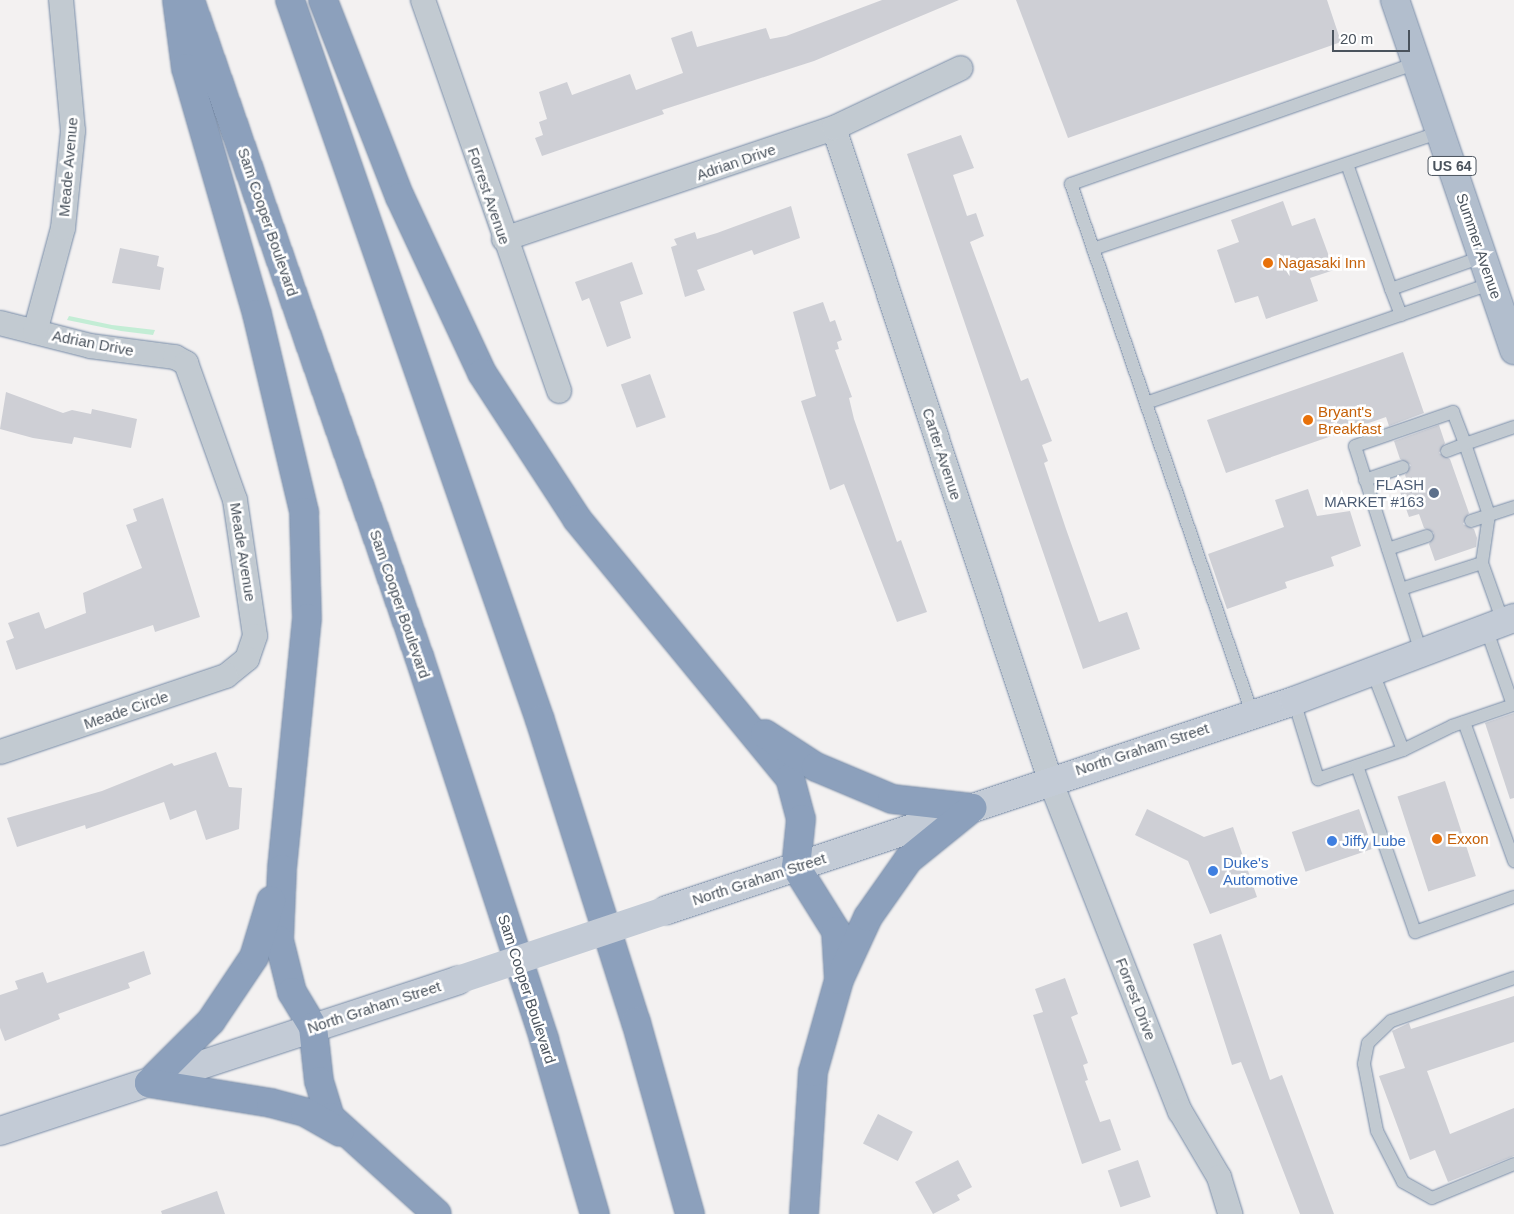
<!DOCTYPE html>
<html>
<head>
<meta charset="utf-8">
<style>
  body { margin:0 }
  #map { position:relative; width:1514px; height:1214px; overflow:hidden; background:#f3f1f1; font-family:Arial,sans-serif }
  div>[style] { position:absolute }
  .green>* { inset:0; background:#c3edd5 }
  .building>* { inset:0; background:#cecfd5; transform-origin:0 0 }
  .roads { filter:drop-shadow(0 0 1px #778ba7) drop-shadow(0 0 1px #778ba7) }
  .lane>* { height:12px; margin:-6px; padding:0 6px; transform-origin:6px; border-radius:6px; background:#c2cad1 }
  .street>* { height:24px; margin:-12px; padding:0 12px; transform-origin:12px; border-radius:12px; background:#c2cad1 }
  .secondary>* { height:28px; margin:-14px; padding:0 14px; transform-origin:14px; border-radius:14px; background:#c3cbd6 }
  .primary>* { height:28px; margin:-14px; padding:0 14px; transform-origin:14px; border-radius:14px; background:#b2becd }
  .highway>* { height:28px; margin:-14px; padding:0 14px; transform-origin:14px; border-radius:14px; background:#8ca0bc }
  .secondary-bridge>* { height:28px; margin:-14px; padding:0 14px; transform-origin:14px; border-radius:14px; background:#c3cbd6 }
  .dots>* { width:14px; height:14px; translate:-50% -50%; box-sizing:border-box; border:2px solid #fff; border-radius:50% }
  span { translate:-50% -50%; white-space:nowrap; text-align:center; line-height:1.15; -webkit-text-stroke:5px #fff; paint-order:stroke }
  .shield-label span { padding:1px 4px; background:#fff; border:1px solid; border-radius:4px; -webkit-text-stroke-width:0 }
  .shield-label { font-size:14px; color:#4a535d; font-weight:700 }
  .street-label { font-size:15px; color:#4a535d }
  .food-label { font-size:15px; color:#c56008 }
  .left { translate:0 -50%; text-align:left }
  .service-label { font-size:15px; color:#4e5e75 }
  .right { translate:-100% -50%; text-align:right }
  .shop-label { font-size:15px; color:#366cbe }
  .scale { position:absolute; left:1332px; top:30px; width:78px; height:22px; box-sizing:border-box; border:2px solid #4a535d; border-top:0; padding-left:6px; font-size:15px; line-height:18px; white-space:nowrap; color:#4a535d; -webkit-text-stroke:4px #fff; paint-order:stroke }
</style>
</head>
<body>
<div id="map">
  <div class="green">
    <i style="clip-path:polygon(69px 316px,112px 325px,155px 330px,153px 335px,121px 331px,67px 320px)"></i>
  </div>
  <div class="building">
    <i style="clip-path:polygon(882px 0,959px 0,814px 61px,662px 110px,664px 114px,542px 156px,535px 138px,543px 135px,539px 122px,547px 119px,539px 92px,567px 82px,572px 95px,630px 74px,636px 90px,683px 73px,671px 38px,692px 31px,697px 47px,766px 28px,770px 39px,786px 36px)"></i>
    <i style="clip-path:polygon(1016px 0,1327px 0,1341px 42px,1068px 138px)"></i>
    <i style="clip-path:polygon(961px 135px,974px 168px,953px 175px,967px 216px,976px 213px,984px 236px,970px 242px,1021px 381px,1028px 378px,1052px 441px,1042px 445px,1048px 461px,1044px 463px,1066px 529px,1099px 622px,1127px 612px,1140px 649px,1083px 669px,907px 154px)"></i>
    <i style="clip-path:polygon(1283px 201px,1292px 226px,1315px 218px,1334px 270px,1310px 278px,1318px 301px,1266px 319px,1258px 296px,1235px 303px,1217px 250px,1239px 242px,1231px 220px)"></i>
    <i style="clip-path:polygon(791px 206px,800px 238px,754px 255px,752px 250px,697px 270px,705px 290px,685px 297px,671px 247px,677px 245px,674px 239px,695px 232px,697px 239px,717px 233px)"></i>
    <i style="clip-path:polygon(120px 248px,159px 256px,157px 266px,164px 268px,160px 290px,112px 283px)"></i>
    <i style="clip-path:polygon(632px 262px,643px 294px,620px 302px,631px 338px,607px 347px,589px 298px,582px 301px,575px 282px)"></i>
    <i style="clip-path:polygon(823px 302px,830px 322px,835px 320px,842px 340px,837px 342px,839px 349px,835px 350px,852px 397px,849px 398px,854px 419px,897px 542px,901px 540px,927px 612px,897px 622px,844px 484px,830px 490px,801px 401px,816px 396px,793px 312px)"></i>
    <i style="clip-path:polygon(1403px 352px,1424px 413px,1389px 426px,1386px 417px,1226px 473px,1207px 420px)"></i>
    <i style="left:650px;top:374px;width:46px;height:31px;rotate:70deg"></i>
    <i style="clip-path:polygon(6px 392px,63px 413px,72px 410px,91px 414px,92px 409px,137px 419px,131px 448px,74px 437px,72px 444px,33px 438px,0 429px)"></i>
    <i style="clip-path:polygon(1439px 425px,1445px 443px,1439px 453px,1450px 459px,1469px 513px,1463px 524px,1474px 529px,1477px 538px,1476px 547px,1435px 561px,1429px 544px,1434px 533px,1424px 528px,1419px 514px,1409px 517px,1399px 489px,1409px 486px,1405px 475px,1411px 465px,1400px 459px,1394px 441px)"></i>
    <i style="clip-path:polygon(1308px 489px,1317px 516px,1350px 511px,1361px 546px,1331px 557px,1334px 566px,1285px 582px,1287px 588px,1227px 609px,1208px 554px,1284px 527px,1275px 500px)"></i>
    <i style="clip-path:polygon(163px 498px,200px 617px,155px 632px,153px 625px,16px 670px,6px 641px,14px 638px,8px 623px,39px 612px,45px 629px,86px 613px,83px 593px,142px 568px,126px 525px,137px 521px,133px 509px)"></i>
    <i style="clip-path:polygon(1514px 713px,1514px 798px,1510px 799px,1485px 723px)"></i>
    <i style="clip-path:polygon(216px 752px,229px 787px,242px 788px,239px 829px,206px 840px,196px 810px,170px 820px,164px 802px,86px 829px,85px 825px,17px 847px,7px 818px,102px 791px,172px 763px,174px 766px)"></i>
    <i style="left:1445px;top:781px;width:100px;height:50px;rotate:72deg"></i>
    <i style="clip-path:polygon(1147px 809px,1204px 837px,1233px 827px,1257px 897px,1210px 914px,1188px 861px,1135px 835px)"></i>
    <i style="left:1359px;top:809px;width:42px;height:71px;rotate:71deg"></i>
    <i style="clip-path:polygon(1221px 934px,1270px 1080px,1282px 1075px,1334px 1214px,1300px 1214px,1241px 1062px,1232px 1065px,1193px 944px)"></i>
    <i style="clip-path:polygon(144px 951px,151px 974px,128px 983px,130px 988px,58px 1014px,60px 1019px,5px 1041px,0 1028px,0 995px,18px 989px,15px 981px,43px 972px,47px 983px)"></i>
    <i style="clip-path:polygon(1065px 978px,1078px 1014px,1071px 1017px,1088px 1063px,1083px 1065px,1088px 1080px,1085px 1081px,1100px 1122px,1110px 1119px,1121px 1150px,1082px 1164px,1033px 1015px,1043px 1012px,1035px 989px)"></i>
    <i style="clip-path:polygon(1514px 996px,1514px 1042px,1427px 1071px,1450px 1134px,1514px 1108px,1514px 1156px,1448px 1182px,1435px 1150px,1410px 1160px,1379px 1076px,1405px 1068px,1392px 1031px,1409px 1023px,1411px 1029px)"></i>
    <i style="left:878px;top:1114px;width:39px;height:33px;rotate:27deg"></i>
    <i style="clip-path:polygon(958px 1160px,972px 1187px,957px 1195px,960px 1200px,933px 1214px,915px 1182px)"></i>
    <i style="left:1138px;top:1160px;width:39px;height:32px;rotate:71deg"></i>
    <i style="clip-path:polygon(217px 1191px,225px 1214px,162px 1214px,161px 1211px)"></i>
  </div>
  <div class="roads">
    <div class="lane">
      <i style="left:1347px;top:164px;width:133px;rotate:70.6deg"></i>
      <i style="left:1391px;top:289px;width:96px;rotate:-19.4deg"></i>
      <i style="left:1093px;top:249px;width:366px;rotate:-18.6deg"></i>
      <i style="left:1391px;top:289px;width:28px;rotate:69deg"></i>
      <i style="left:1146px;top:403px;width:366px;rotate:-19.1deg"></i>
      <i style="left:1447px;top:451px;width:19px;rotate:-21deg"></i>
      <i style="left:1465px;top:444px;width:75px;rotate:71.3deg"></i>
      <i style="left:1489px;top:515px;width:49px;rotate:98.3deg"></i>
      <i style="left:1365px;top:480px;width:40px;rotate:-18.9deg"></i>
      <i style="left:1471px;top:521px;width:45px;rotate:-18deg"></i>
      <i style="left:1388px;top:549px;width:41px;rotate:-18.4deg"></i>
      <i style="left:1401px;top:589px;width:85px;rotate:-17.8deg"></i>
      <i style="left:1482px;top:563px;width:63px;rotate:70.4deg"></i>
      <i style="left:1421px;top:652px;width:216px;rotate:-107.8deg"></i>
      <i style="left:1355px;top:446px;width:104px;rotate:-19.1deg"></i>
      <i style="left:1453px;top:412px;width:34px;rotate:69deg"></i>
      <i style="left:1465px;top:444px;width:52px;rotate:-19.1deg"></i>
      <i style="left:1294px;top:701px;width:82px;rotate:72.9deg"></i>
      <i style="left:1318px;top:779px;width:90px;rotate:-18.8deg"></i>
      <i style="left:1403px;top:750px;width:86px;rotate:-111.2deg"></i>
      <i style="left:1252px;top:713px;width:559px;rotate:-108.89deg"></i>
      <i style="left:1071px;top:184px;width:367px;rotate:-19.3deg"></i>
      <i style="left:1464px;top:722px;width:148px;rotate:70.2deg"></i>
      <i style="left:1403px;top:750px;width:55px;rotate:-26.1deg"></i>
      <i style="left:1452px;top:726px;width:65px;rotate:-19deg"></i>
      <i style="left:1513px;top:705px;width:82px;rotate:-109.3deg"></i>
      <i style="left:1357px;top:766px;width:176px;rotate:70.7deg"></i>
      <i style="left:1415px;top:932px;width:105px;rotate:-19.5deg"></i>
      <i style="left:1514px;top:978px;width:130px;rotate:160.7deg"></i>
      <i style="left:1391px;top:1021px;width:32px;rotate:136deg"></i>
      <i style="left:1368px;top:1043px;width:21px;rotate:101deg"></i>
      <i style="left:1364px;top:1064px;width:68px;rotate:79deg"></i>
      <i style="left:1377px;top:1131px;width:57px;rotate:63deg"></i>
      <i style="left:1403px;top:1182px;width:33px;rotate:29deg"></i>
      <i style="left:1432px;top:1198px;width:89px;rotate:-22.5deg"></i>
    </div>
    <div class="street">
      <i style="left:423px;top:0;width:414px;rotate:70.8deg"></i>
      <i style="left:834px;top:128px;width:687px;rotate:71.67deg"></i>
      <i style="left:1050px;top:780px;width:356px;rotate:68.6deg"></i>
      <i style="left:1180px;top:1111px;width:77px;rotate:59.4deg"></i>
      <i style="left:1219px;top:1177px;width:39px;rotate:73deg"></i>
      <i style="left:504px;top:239px;width:348px;rotate:-18.6deg"></i>
      <i style="left:834px;top:128px;width:140px;rotate:-25.3deg"></i>
      <i style="left:0;top:323px;width:93px;rotate:14.3deg"></i>
      <i style="left:90px;top:346px;width:86px;rotate:7.4deg"></i>
      <i style="left:175px;top:357px;width:13px;rotate:29deg"></i>
      <i style="left:186px;top:363px;width:145px;rotate:70.3deg"></i>
      <i style="left:235px;top:500px;width:137px;rotate:81.6deg"></i>
      <i style="left:255px;top:636px;width:24px;rotate:109deg"></i>
      <i style="left:247px;top:659px;width:27px;rotate:141deg"></i>
      <i style="left:226px;top:676px;width:238px;rotate:161.4deg"></i>
      <i style="left:35px;top:332px;width:108px;rotate:-74.9deg"></i>
      <i style="left:63px;top:228px;width:98px;rotate:-84.1deg"></i>
      <i style="left:73px;top:131px;width:132px;rotate:-95.2deg"></i>
    </div>
    <div class="secondary">
      <i style="left:667px;top:910px;width:661px;rotate:-18.43deg"></i>
      <i style="left:1294px;top:701px;width:235px;rotate:-20.7deg"></i>
      <i style="left:0;top:1131px;width:482px;rotate:-18.2deg"></i>
    </div>
    <div class="primary">
      <i style="left:1395px;top:0;width:370px;rotate:71.2deg"></i>
    </div>
    <div class="highway">
      <i style="left:177px;top:0;width:69px;rotate:82.5deg"></i>
      <i style="left:186px;top:68px;width:256px;rotate:73.9deg"></i>
      <i style="left:257px;top:314px;width:204px;rotate:76.6deg"></i>
      <i style="left:304px;top:512px;width:106px;rotate:88.4deg"></i>
      <i style="left:307px;top:618px;width:252px;rotate:95.7deg"></i>
      <i style="left:282px;top:869px;width:71px;rotate:92.4deg"></i>
      <i style="left:279px;top:940px;width:54px;rotate:76deg"></i>
      <i style="left:292px;top:992px;width:41px;rotate:59deg"></i>
      <i style="left:313px;top:1027px;width:54px;rotate:83.7deg"></i>
      <i style="left:319px;top:1081px;width:38px;rotate:73deg"></i>
      <i style="left:330px;top:1117px;width:144px;rotate:42.2deg"></i>
      <i style="left:190px;top:0;width:695px;rotate:70.76deg"></i>
      <i style="left:419px;top:656px;width:403px;rotate:71.9deg"></i>
      <i style="left:544px;top:1039px;width:182px;rotate:73.8deg"></i>
      <i style="left:290px;top:0;width:762px;rotate:70.85deg"></i>
      <i style="left:540px;top:720px;width:317px;rotate:72.4deg"></i>
      <i style="left:636px;top:1022px;width:199px;rotate:74.3deg"></i>
      <i style="left:323px;top:0;width:212px;rotate:68.7deg"></i>
      <i style="left:400px;top:197px;width:194px;rotate:65deg"></i>
      <i style="left:482px;top:373px;width:174px;rotate:56.9deg"></i>
      <i style="left:577px;top:519px;width:335px;rotate:50.6deg"></i>
      <i style="left:790px;top:778px;width:42px;rotate:75deg"></i>
      <i style="left:801px;top:819px;width:48px;rotate:95.9deg"></i>
      <i style="left:796px;top:867px;width:75px;rotate:58deg"></i>
      <i style="left:836px;top:931px;width:49px;rotate:86.5deg"></i>
      <i style="left:765px;top:734px;width:61px;rotate:32.9deg"></i>
      <i style="left:816px;top:767px;width:82px;rotate:22.8deg"></i>
      <i style="left:892px;top:799px;width:81px;rotate:6.4deg"></i>
      <i style="left:149px;top:1083px;width:88px;rotate:-45deg"></i>
      <i style="left:211px;top:1021px;width:77px;rotate:-56.1deg"></i>
      <i style="left:254px;top:957px;width:59px;rotate:-73.1deg"></i>
      <i style="left:149px;top:1083px;width:124px;rotate:9.3deg"></i>
      <i style="left:271px;top:1103px;width:35px;rotate:15deg"></i>
      <i style="left:305px;top:1112px;width:40px;rotate:29.7deg"></i>
      <i style="left:804px;top:1214px;width:142px;rotate:-86.4deg"></i>
      <i style="left:813px;top:1072px;width:96px;rotate:-74.2deg"></i>
      <i style="left:839px;top:980px;width:69px;rotate:-65.3deg"></i>
      <i style="left:868px;top:917px;width:70px;rotate:-54.9deg"></i>
      <i style="left:908px;top:860px;width:82px;rotate:-39.1deg"></i>
    </div>
  </div>
  <div class="secondary-bridge">
    <i style="left:458px;top:980px;width:220px;rotate:-18.5deg"></i>
  </div>
  <div class="dots">
    <i style="left:1268px;top:263px;background:#e8710a"></i>
    <i style="left:1308px;top:420px;background:#e8710a"></i>
    <i style="left:1434px;top:493px;background:#5c6f8a"></i>
    <i style="left:1437px;top:839px;background:#e8710a"></i>
    <i style="left:1332px;top:841px;background:#3f7fe0"></i>
    <i style="left:1213px;top:871px;background:#3f7fe0"></i>
  </div>
  <div class="shield-label">
    <span style="left:1452px;top:166px">US 64</span>
  </div>
  <div class="street-label">
    <span style="left:736px;top:162px;rotate:-19deg">Adrian Drive</span>
    <span style="left:68px;top:167px;rotate:-85deg">Meade Avenue</span>
    <span style="left:489px;top:196px;rotate:71deg">Forrest Avenue</span>
    <span style="left:268px;top:222px;rotate:71deg">Sam Cooper Boulevard</span>
    <span style="left:1479px;top:246px;rotate:71deg">Summer Avenue</span>
    <span style="left:93px;top:343px;rotate:11deg">Adrian Drive</span>
    <span style="left:942px;top:454px;rotate:72deg">Carter Avenue</span>
    <span style="left:243px;top:552px;rotate:81deg">Meade Avenue</span>
    <span style="left:400px;top:604px;rotate:71deg">Sam Cooper Boulevard</span>
    <span style="left:126px;top:710px;rotate:-19deg">Meade Circle</span>
    <span style="left:1142px;top:749px;rotate:-18deg">North Graham Street</span>
    <span style="left:759px;top:879px;rotate:-18deg">North Graham Street</span>
    <span style="left:527px;top:989px;rotate:72deg">Sam Cooper Boulevard</span>
    <span style="left:1136px;top:999px;rotate:69deg">Forrest Drive</span>
    <span style="left:374px;top:1007px;rotate:-18deg">North Graham Street</span>
  </div>
  <div class="food-label">
    <span class="left" style="left:1278px;top:263px">Nagasaki Inn</span>
    <span class="left" style="left:1318px;top:420px">Bryant's<br>Breakfast</span>
    <span class="left" style="left:1447px;top:839px">Exxon</span>
  </div>
  <div class="service-label">
    <span class="right" style="left:1424px;top:493px">FLASH<br>MARKET #163</span>
  </div>
  <div class="shop-label">
    <span class="left" style="left:1342px;top:841px">Jiffy Lube</span>
    <span class="left" style="left:1223px;top:871px">Duke's<br>Automotive</span>
  </div>
  <div class="scale">20 m</div>
</div>
</body>
</html>
